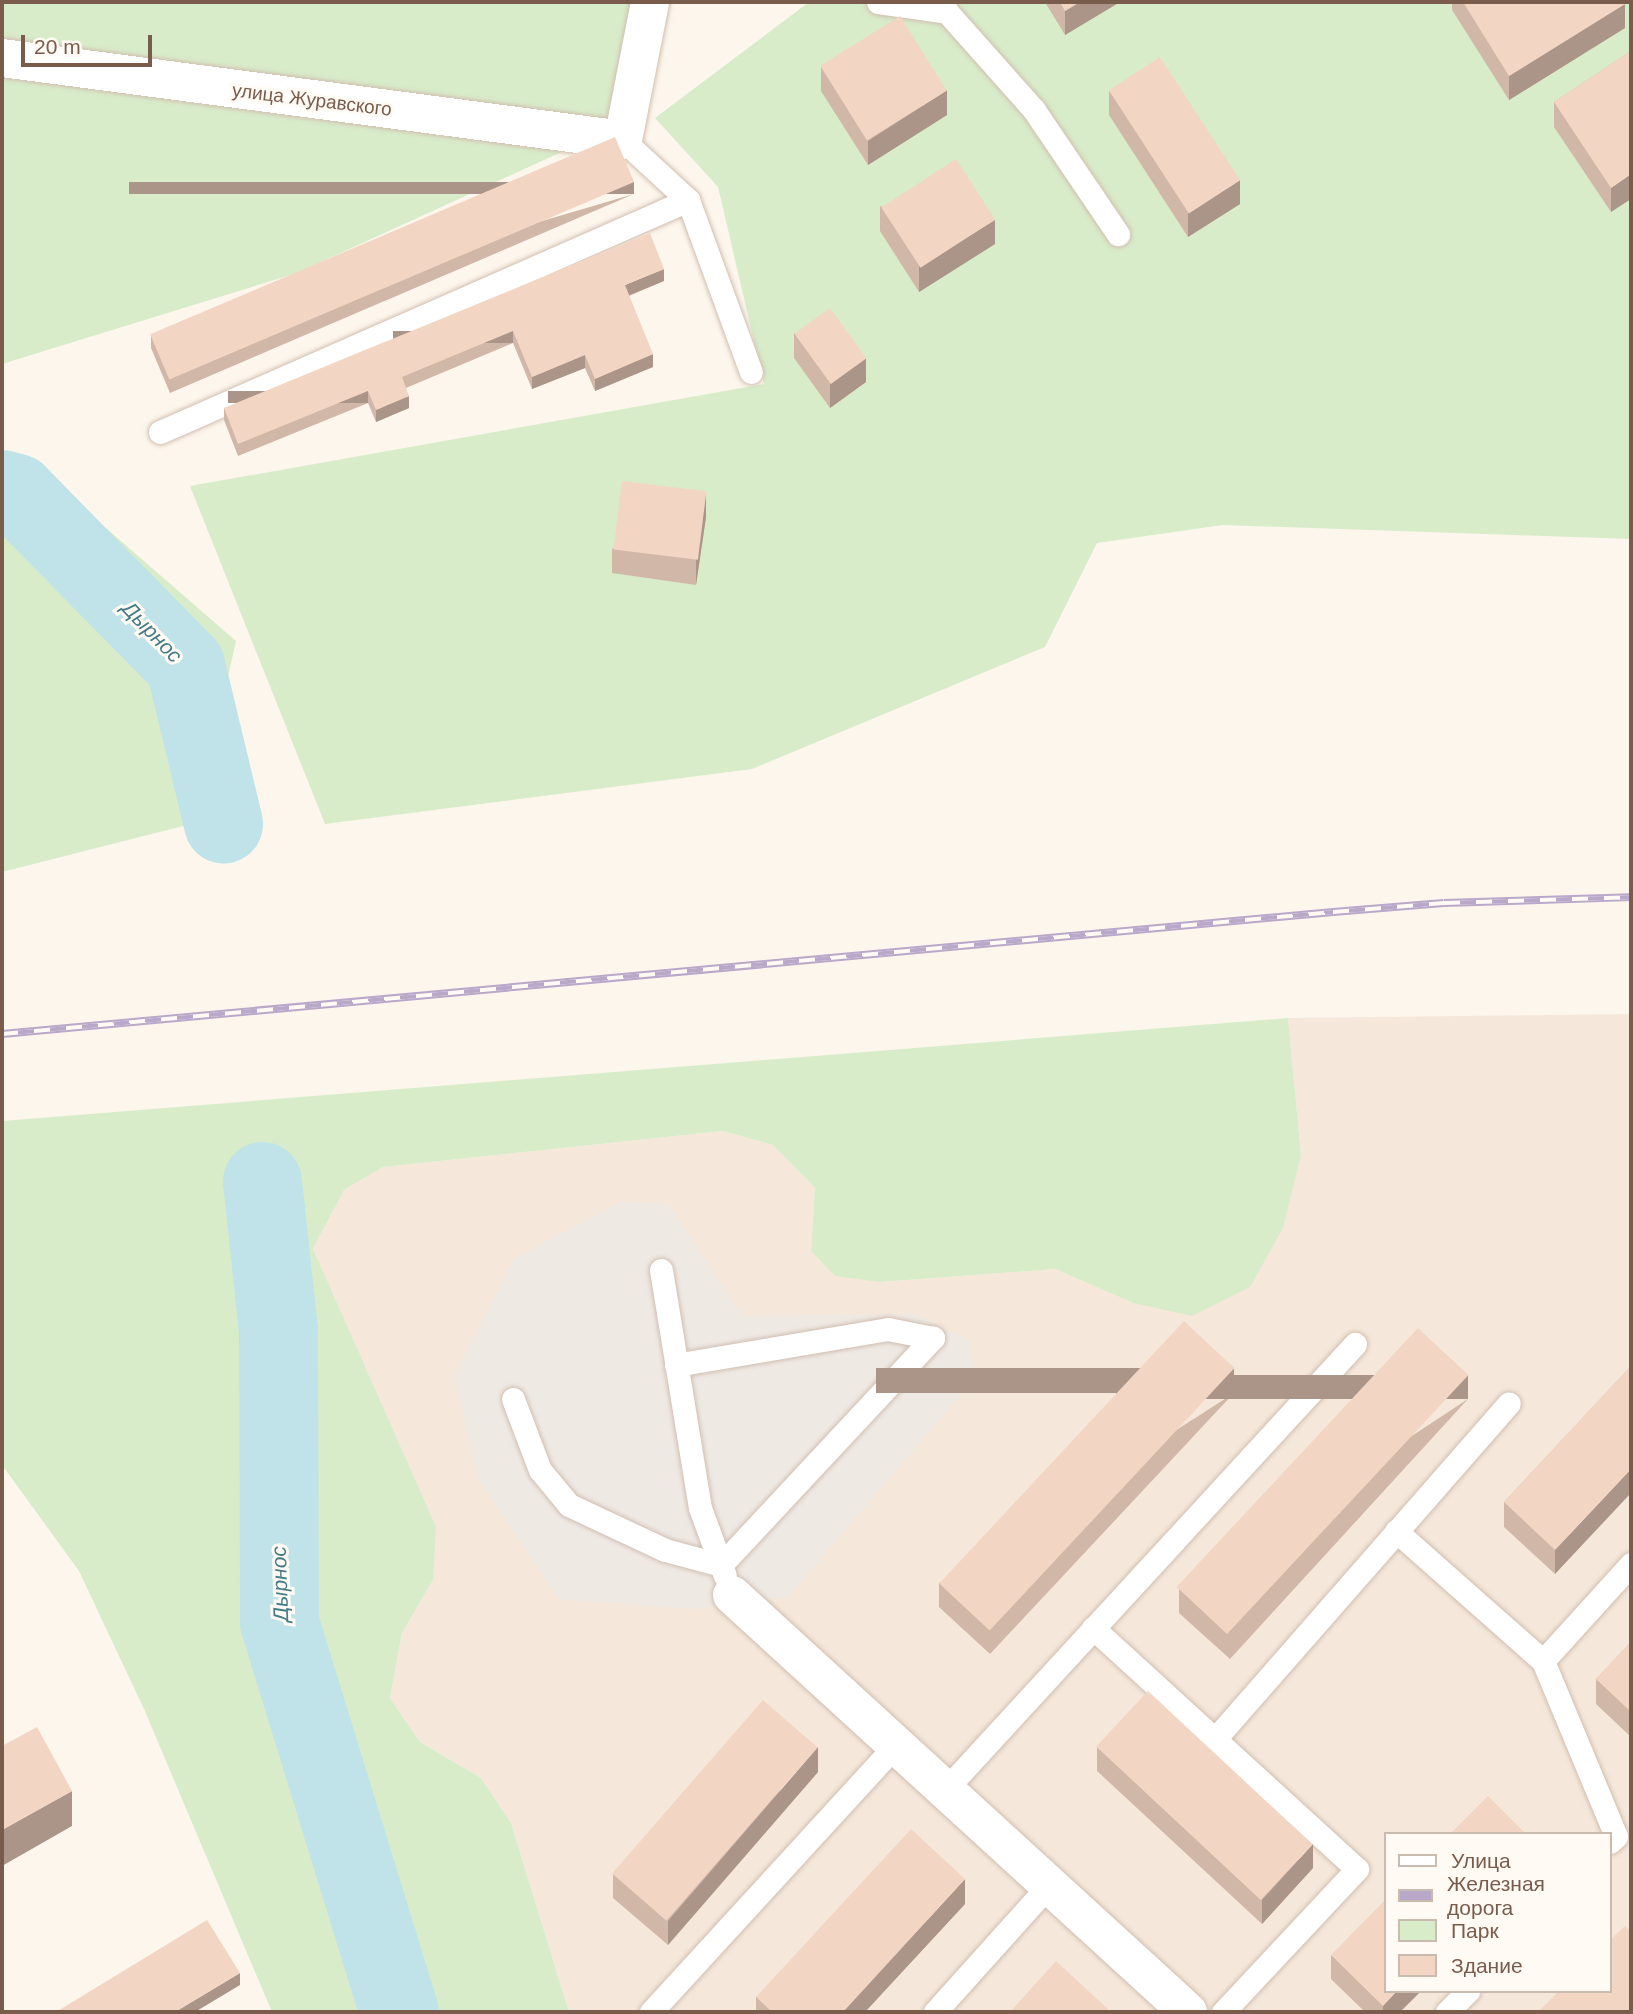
<!DOCTYPE html>
<html>
<head>
<meta charset="utf-8">
<style>
  body { margin:0 }
  #map { position:relative; width:1633px; height:2014px; overflow:hidden; background:#fdf6ec; font-family:Arial,sans-serif }
  div>[style] { position:absolute }
  .residential>* { inset:0; background:#f5e8da }
  .industrial>* { inset:0; background:#efe9e4 }
  .green>* { inset:0; background:#d8ecc9 }
  .river>* { height:79px; margin:-39.5px; padding:0 39.5px; transform-origin:39.5px; border-radius:39.5px; background:#bfe3e8 }
  .roads { filter:drop-shadow(0 0 2px #d1beb0) drop-shadow(0 0 2px #d1beb0) }
  .lane>* { height:23px; margin:-11.5px; padding:0 11.5px; transform-origin:11.5px; border-radius:11.5px; background:#fff }
  .street>* { height:38px; margin:-19px; padding:0 19px; transform-origin:19px; border-radius:19px; background:#fff }
  .rail>* { height:8px; margin-top:-4px; transform-origin:0; background:repeating-linear-gradient(90deg,#fffaf3 0 16px,#b9a8c9 0 32px); box-sizing:border-box; border-block:2px solid #b9a8c9 }
  .wall>* { inset:0; background:#d1b7a8 }
  .shaded-wall>* { inset:0; background:#aa9588; transform-origin:0 0 }
  .building>* { inset:0; background:#f3d5c3; transform-origin:0 0 }
  span { translate:-50% -50%; white-space:nowrap; text-align:center; line-height:1.15; -webkit-text-stroke:6px #fffaf3; paint-order:stroke }
  .street-label { font-size:19px; color:#7a5c4d }
  .water-label { font-size:21px; color:#437c86; font-style:italic }
  .frame { position:absolute; inset:0; border:4px solid #7a5c4d; pointer-events:none }
  .legend { position:absolute; left:1384px; top:1832px; width:228px; height:161px; box-sizing:border-box; background:#fffaf3; border:2px solid #cabbb1; margin:0; padding:9px 12px; list-style:none; font-size:21px; color:#7a5c4d }
  .legend li { display:flex; align-items:center; gap:14px; height:35px }
  .legend b { width:35px; border:2px solid #cabbb1 }
  .scale { position:absolute; left:21px; top:35px; width:131px; height:32px; box-sizing:border-box; border:4px solid #7a5c4d; border-top:0; padding-left:9px; font-size:21px; line-height:24px; white-space:nowrap; color:#7a5c4d; -webkit-text-stroke:5px #fffaf3; paint-order:stroke }
</style>
</head>
<body>
<div id="map">
  <div class="residential">
    <i style="clip-path:polygon(evenodd,1631px 1014px,1631px 2012px,569px 2012px,511px 1823px,481px 1778px,420px 1742px,390px 1698px,402px 1633px,433px 1580px,313px 1249px,344px 1190px,383px 1167px,723px 1131px,773px 1145px,815px 1188px,811px 1251px,880px 1282px,1055px 1269px,1133px 1303px,1301px 1155px,1288px 1018px,1631px 1014px,1386px 1834px,1610px 1834px,1610px 1991px,1386px 1991px,1386px 1834px)"></i>
  </div>
  <div class="industrial">
    <i style="clip-path:polygon(622px 1201px,669px 1205px,742px 1316px,916px 1314px,969px 1340px,975px 1378px,788px 1597px,694px 1609px,559px 1599px,479px 1480px,454px 1376px,515px 1258px)"></i>
  </div>
  <div class="green">
    <i style="clip-path:polygon(2px 2px,657px 2px,636px 118px,297px 273px,2px 364px)"></i>
    <i style="clip-path:polygon(809px 2px,1631px 2px,1631px 539px,1223px 525px,1097px 543px,1045px 647px,752px 769px,325px 824px,190px 486px,764px 384px,718px 187px,655px 118px)"></i>
    <i style="clip-path:polygon(2px 459px,38px 469px,236px 641px,195px 823px,2px 872px)"></i>
    <i style="clip-path:polygon(1288px 1018px,1301px 1155px,1283px 1228px,1250px 1287px,1192px 1316px,1133px 1303px,1055px 1269px,880px 1282px,835px 1276px,811px 1251px,815px 1188px,773px 1145px,723px 1131px,383px 1167px,344px 1190px,313px 1249px,436px 1527px,433px 1580px,402px 1633px,390px 1698px,420px 1742px,481px 1778px,511px 1823px,569px 2012px,272px 2012px,144px 1709px,79px 1571px,2px 1465px,2px 1121px)"></i>
  </div>
  <div class="river">
    <i style="left:2px;top:489px;width:15px;rotate:16deg"></i>
    <i style="left:16px;top:493px;width:241px;rotate:45.5deg"></i>
    <i style="left:185px;top:665px;width:163px;rotate:76.5deg"></i>
    <i style="left:262px;top:1181px;width:151px;rotate:83.9deg"></i>
    <i style="left:278px;top:1331px;width:291px;rotate:89.8deg"></i>
    <i style="left:279px;top:1622px;width:408px;rotate:72.9deg"></i>
  </div>
  <div class="roads">
    <div class="lane">
      <i style="left:878px;top:2px;width:70px;rotate:8.2deg"></i>
      <i style="left:947px;top:12px;width:131px;rotate:48.4deg"></i>
      <i style="left:1034px;top:110px;width:150px;rotate:55.9deg"></i>
      <i style="left:623px;top:140px;width:88px;rotate:42.7deg"></i>
      <i style="left:688px;top:200px;width:183px;rotate:69.9deg"></i>
      <i style="left:160px;top:432px;width:577px;rotate:-23.72deg"></i>
      <i style="left:661px;top:1270px;width:241px;rotate:80.7deg"></i>
      <i style="left:700px;top:1508px;width:72px;rotate:69.8deg"></i>
      <i style="left:513px;top:1399px;width:76px;rotate:69.2deg"></i>
      <i style="left:540px;top:1470px;width:45px;rotate:50.4deg"></i>
      <i style="left:569px;top:1505px;width:106px;rotate:25.1deg"></i>
      <i style="left:665px;top:1550px;width:58px;rotate:15deg"></i>
      <i style="left:721px;top:1565px;width:311px;rotate:-47deg"></i>
      <i style="left:933px;top:1338px;width:46px;rotate:-168.7deg"></i>
      <i style="left:888px;top:1329px;width:215px;rotate:170.4deg"></i>
      <i style="left:1396px;top:1531px;width:196px;rotate:41.5deg"></i>
      <i style="left:1543px;top:1661px;width:131px;rotate:-47.8deg"></i>
      <i style="left:1093px;top:1628px;width:357px;rotate:42.4deg"></i>
      <i style="left:1357px;top:1869px;width:196px;rotate:133.1deg"></i>
      <i style="left:1543px;top:1661px;width:190px;rotate:67.4deg"></i>
      <i style="left:1616px;top:1836px;width:8px;rotate:135deg"></i>
      <i style="left:1215px;top:1739px;width:446px;rotate:-48.8deg"></i>
      <i style="left:945px;top:1790px;width:606px;rotate:-47.41deg"></i>
      <i style="left:651px;top:2012px;width:362px;rotate:-47.5deg"></i>
      <i style="left:935px;top:2012px;width:171px;rotate:-48.1deg"></i>
      <i style="left:1447px;top:2012px;width:30px;rotate:-45deg"></i>
    </div>
    <div class="street">
      <i style="left:2px;top:58px;width:626px;rotate:7.52deg"></i>
      <i style="left:623px;top:140px;width:141px;rotate:-78.9deg"></i>
      <i style="left:732px;top:1595px;width:618px;rotate:42.44deg"></i>
    </div>
  </div>
  <div class="rail">
    <i style="left:2px;top:1034px;width:1337px;rotate:-5.24deg"></i>
    <i style="left:1333px;top:912px;width:111px;rotate:-4.6deg"></i>
    <i style="left:1444px;top:903px;width:187px;rotate:-1.8deg"></i>
  </div>
  <div class="wall">
    <i style="clip-path:polygon(1045px 2px,1120px 2px,1065px 35px)"></i>
    <i style="clip-path:polygon(1452px 2px,1624px 2px,1625px 28px,1509px 100px,1452px 10px)"></i>
    <i style="clip-path:polygon(1631px 51px,1611px 212px,1554px 127px,1554px 102px)"></i>
    <i style="clip-path:polygon(821px 67px,947px 115px,868px 165px,821px 91px)"></i>
    <i style="clip-path:polygon(1109px 91px,1240px 204px,1188px 237px,1109px 115px)"></i>
    <i style="clip-path:polygon(634px 194px,170px 393px,151px 348px,151px 336px)"></i>
    <i style="clip-path:polygon(880px 206px,995px 244px,919px 292px,880px 231px)"></i>
    <i style="clip-path:polygon(664px 281px,629px 296px,653px 367px,595px 391px,585px 368px,532px 389px,513px 343px,406px 388px,409px 408px,376px 422px,368px 403px,238px 456px,224px 420px,224px 408px)"></i>
    <i style="clip-path:polygon(794px 333px,866px 382px,830px 408px,794px 358px)"></i>
    <i style="clip-path:polygon(706px 517px,696px 585px,612px 573px,612px 549px)"></i>
    <i style="clip-path:polygon(1631px 1366px,1555px 1574px,1504px 1527px,1504px 1502px)"></i>
    <i style="clip-path:polygon(1234px 1393px,990px 1654px,939px 1607px,939px 1583px)"></i>
    <i style="clip-path:polygon(1468px 1399px,1230px 1659px,1179px 1613px,1179px 1589px)"></i>
    <i style="clip-path:polygon(1631px 1642px,1631px 1737px,1596px 1704px,1596px 1679px)"></i>
    <i style="clip-path:polygon(1097px 1747px,1313px 1868px,1262px 1924px,1097px 1771px)"></i>
    <i style="clip-path:polygon(818px 1772px,668px 1945px,613px 1898px,613px 1874px)"></i>
    <i style="clip-path:polygon(965px 1904px,865px 2012px,756px 2012px,756px 1997px)"></i>
    <i style="clip-path:polygon(1331px 1955px,1386px 1991px,1421px 1991px,1400px 2012px,1365px 2012px,1331px 1979px)"></i>
  </div>
  <div class="shaded-wall">
    <i style="clip-path:polygon(1080px 2px,1120px 2px,1065px 35px,1065px 11px)"></i>
    <i style="clip-path:polygon(1625px 4px,1625px 28px,1509px 100px,1509px 76px)"></i>
    <i style="clip-path:polygon(947px 90px,947px 115px,868px 165px,868px 141px)"></i>
    <i style="clip-path:polygon(1631px 174px,1631px 199px,1611px 212px,1611px 188px)"></i>
    <i style="clip-path:polygon(1240px 180px,1240px 204px,1188px 237px,1188px 213px)"></i>
    <i style="left:634px;top:182px;width:12px;height:505px;rotate:90deg"></i>
    <i style="clip-path:polygon(995px 220px,995px 244px,919px 292px,919px 267px)"></i>
    <i style="clip-path:polygon(664px 269px,664px 281px,625px 297px,625px 285px)"></i>
    <i style="left:513px;top:331px;width:12px;height:120px;rotate:90deg"></i>
    <i style="clip-path:polygon(653px 354px,653px 367px,595px 391px,595px 379px)"></i>
    <i style="clip-path:polygon(585px 355px,585px 368px,532px 389px,532px 377px)"></i>
    <i style="clip-path:polygon(866px 358px,866px 382px,830px 408px,830px 384px)"></i>
    <i style="left:368px;top:391px;width:12px;height:140px;rotate:90deg"></i>
    <i style="clip-path:polygon(409px 396px,409px 408px,376px 422px,376px 410px)"></i>
    <i style="clip-path:polygon(706px 492px,706px 517px,696px 585px,696px 561px)"></i>
    <i style="left:1234px;top:1368px;width:25px;height:358px;rotate:90deg"></i>
    <i style="left:1468px;top:1375px;width:24px;height:352px;rotate:90deg"></i>
    <i style="clip-path:polygon(1631px 1469px,1631px 1493px,1555px 1574px,1555px 1550px)"></i>
    <i style="clip-path:polygon(818px 1747px,818px 1772px,668px 1945px,668px 1921px)"></i>
    <i style="clip-path:polygon(72px 1791px,72px 1826px,2px 1866px,2px 1830px)"></i>
    <i style="clip-path:polygon(1313px 1844px,1313px 1868px,1262px 1924px,1262px 1900px)"></i>
    <i style="clip-path:polygon(965px 1879px,965px 1904px,865px 2012px,843px 2012px)"></i>
    <i style="clip-path:polygon(240px 1973px,240px 1985px,195px 2012px,175px 2012px)"></i>
    <i style="clip-path:polygon(1397px 1991px,1421px 1991px,1400px 2012px,1383px 2012px,1383px 2006px)"></i>
  </div>
  <div class="building">
    <i style="clip-path:polygon(1060px 2px,1080px 2px,1065px 11px)"></i>
    <i style="clip-path:polygon(1463px 2px,1624px 2px,1625px 4px,1509px 76px)"></i>
    <i style="left:900px;top:16px;width:88px;height:94px;rotate:58deg"></i>
    <i style="clip-path:polygon(1631px 51px,1631px 174px,1611px 188px,1554px 102px)"></i>
    <i style="left:1160px;top:57px;width:147px;height:61px;rotate:57deg"></i>
    <i style="left:615px;top:137px;width:49px;height:505px;rotate:67deg"></i>
    <i style="left:956px;top:159px;width:72px;height:89px;rotate:57deg"></i>
    <i style="clip-path:polygon(650px 233px,664px 269px,625px 285px,653px 354px,595px 379px,585px 355px,532px 377px,513px 331px,402px 377px,409px 396px,376px 410px,368px 391px,238px 444px,224px 408px)"></i>
    <i style="left:830px;top:308px;width:62px;height:44px;rotate:54deg"></i>
    <i style="left:622px;top:481px;width:85px;height:69px;rotate:7deg"></i>
    <i style="left:1184px;top:1321px;width:69px;height:359px;rotate:43deg"></i>
    <i style="left:1418px;top:1328px;width:69px;height:354px;rotate:43deg"></i>
    <i style="clip-path:polygon(1631px 1366px,1631px 1469px,1555px 1550px,1504px 1502px)"></i>
    <i style="clip-path:polygon(1631px 1642px,1631px 1712px,1596px 1679px)"></i>
    <i style="left:1148px;top:1691px;width:225px;height:76px;rotate:43deg"></i>
    <i style="left:763px;top:1700px;width:72px;height:230px;rotate:41deg"></i>
    <i style="clip-path:polygon(37px 1727px,72px 1791px,2px 1830px,2px 1746px)"></i>
    <i style="clip-path:polygon(1488px 1796px,1526px 1834px,1450px 1834px)"></i>
    <i style="clip-path:polygon(911px 1829px,965px 1879px,843px 2012px,772px 2012px,756px 1997px)"></i>
    <i style="clip-path:polygon(1386px 1899px,1386px 1991px,1397px 1991px,1383px 2006px,1331px 1955px)"></i>
    <i style="clip-path:polygon(207px 1920px,240px 1973px,175px 2012px,56px 2012px)"></i>
    <i style="clip-path:polygon(1625px 1926px,1631px 1932px,1631px 2012px,1538px 2012px,1559px 1991px,1610px 1991px,1610px 1940px)"></i>
    <i style="clip-path:polygon(1056px 1961px,1108px 2009px,1106px 2012px,1010px 2012px)"></i>
  </div>
  <div class="street-label">
    <span style="left:312px;top:100px;rotate:7deg">улица Журавского</span>
  </div>
  <div class="water-label">
    <span style="left:152px;top:632px;rotate:46deg">Дырнос</span>
    <span style="left:280px;top:1584px;rotate:-92deg">Дырнос</span>
  </div>
  <div class="frame"></div>
  <ul class="legend">
  <li><b style="height:9px;background:#fff"></b>Улица</li>
  <li><b style="height:9px;background:#b9a8c9"></b>Железная дорога</li>
  <li><b style="height:19px;background:#d8ecc9"></b>Парк</li>
  <li><b style="height:19px;background:#f3d5c3"></b>Здание</li>
  </ul>
  <div class="scale">20 m</div>
</div>
</body>
</html>
